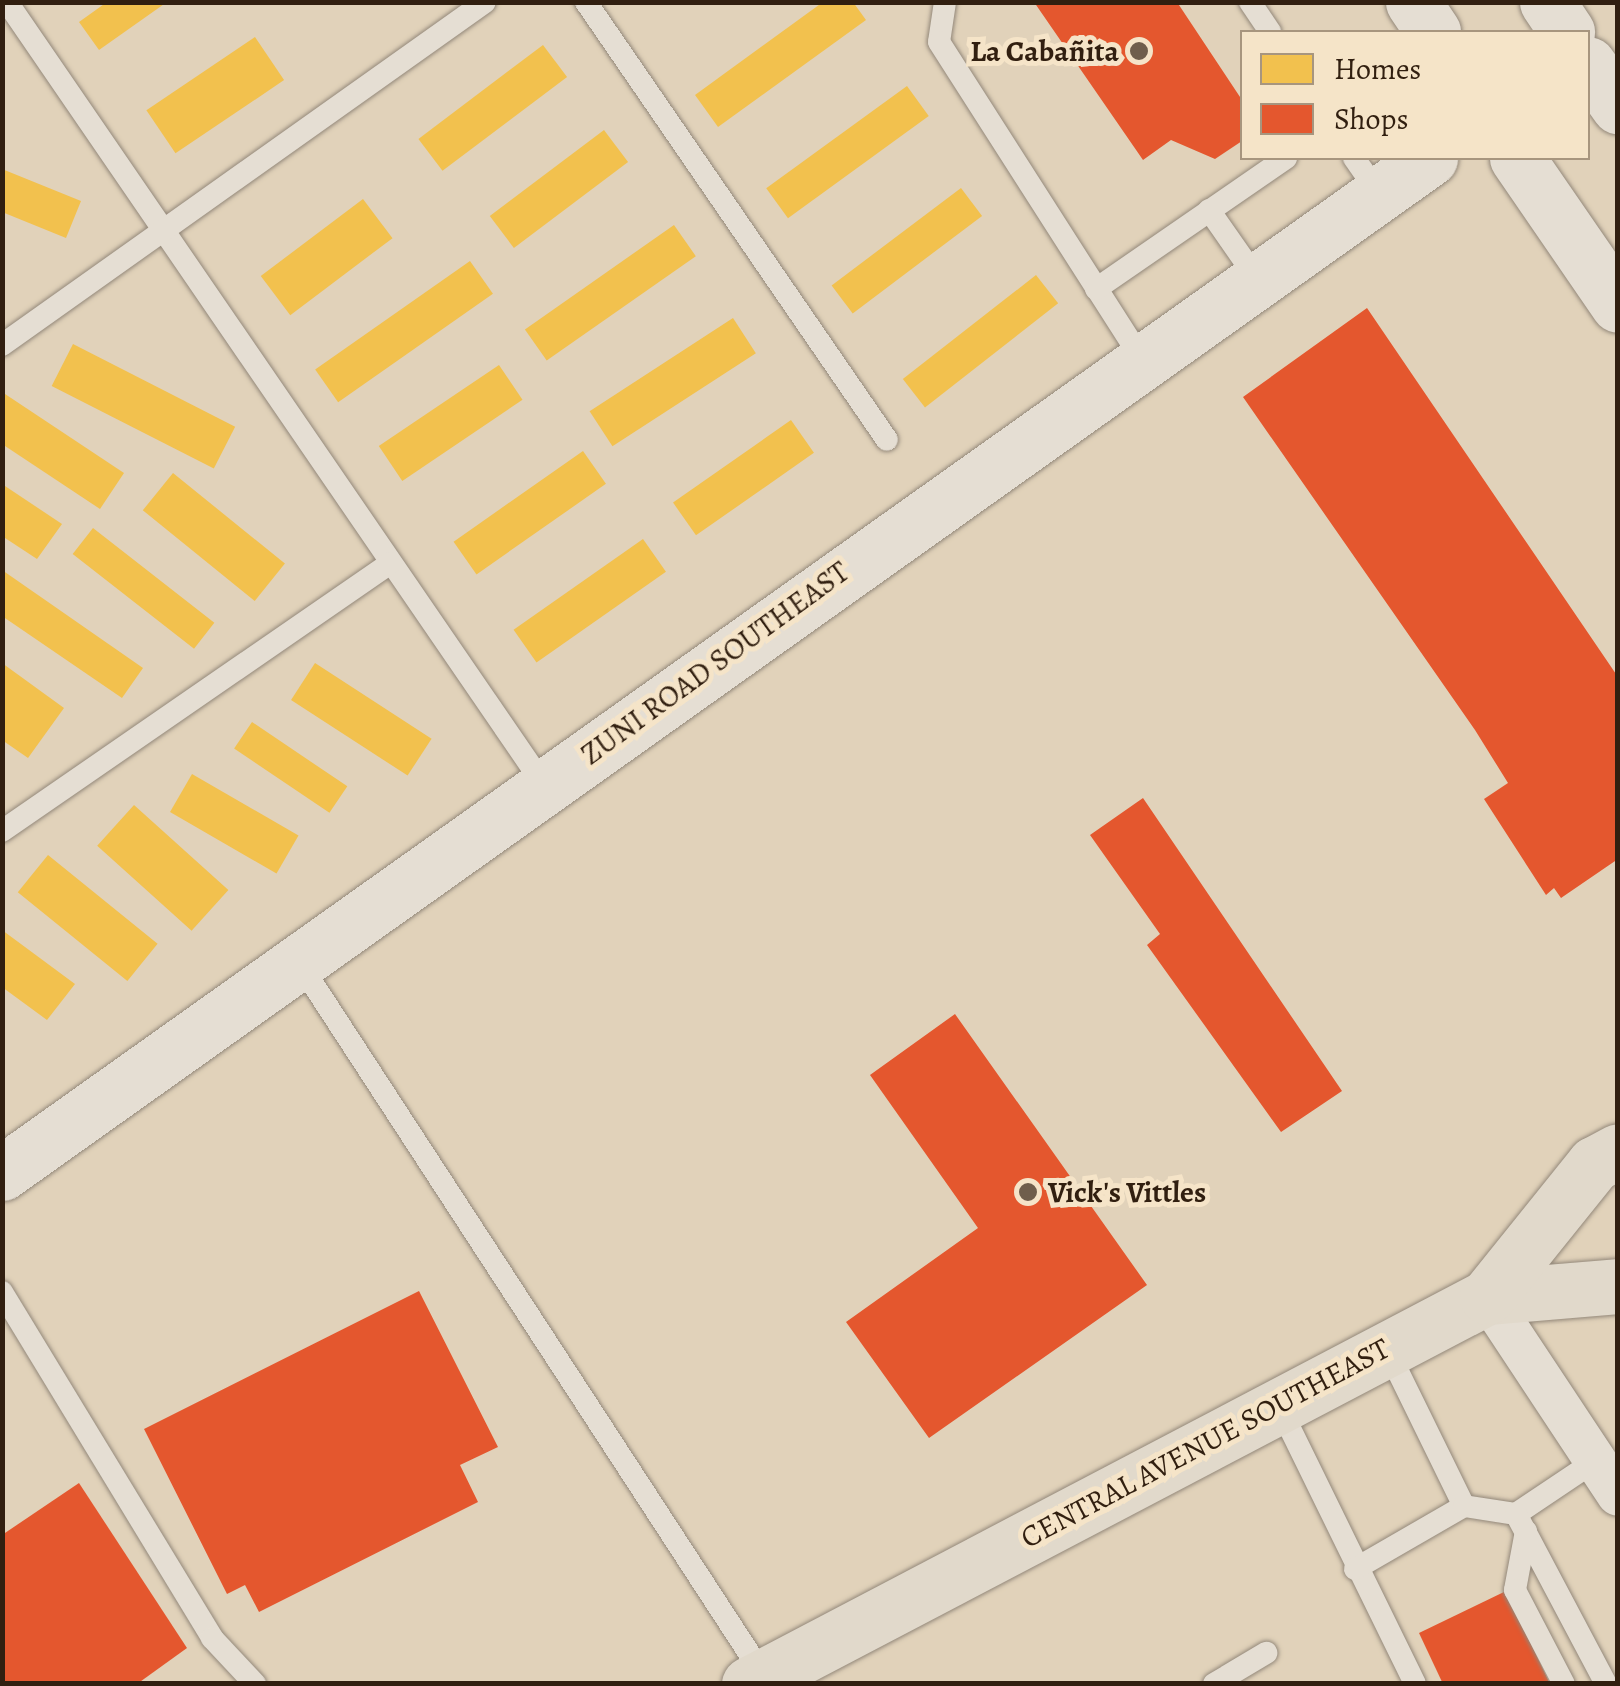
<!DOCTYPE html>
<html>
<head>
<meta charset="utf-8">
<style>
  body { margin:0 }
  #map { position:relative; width:1620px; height:1686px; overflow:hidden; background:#e1d2ba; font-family:Alegreya,serif }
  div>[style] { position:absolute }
  .homes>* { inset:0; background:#f2c14e; transform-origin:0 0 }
  .shops>* { inset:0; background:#e4572e }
  .roads { filter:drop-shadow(0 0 2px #93887a) drop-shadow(0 0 2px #93887a) }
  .lane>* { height:22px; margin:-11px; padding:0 11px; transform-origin:11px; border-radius:11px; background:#e5ded3 }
  .street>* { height:42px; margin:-21px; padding:0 21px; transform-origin:21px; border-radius:21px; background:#e5ded3 }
  .secondary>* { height:55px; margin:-27.5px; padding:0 27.5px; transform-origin:27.5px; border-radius:27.5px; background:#e5ded3 }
  .primary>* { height:55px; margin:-27.5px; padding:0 27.5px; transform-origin:27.5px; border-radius:27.5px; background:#e1d9cb }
  .dots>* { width:28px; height:28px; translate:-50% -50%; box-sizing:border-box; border:5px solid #f5e4c8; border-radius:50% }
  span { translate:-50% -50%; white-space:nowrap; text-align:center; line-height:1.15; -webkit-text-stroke:10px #f5e4c8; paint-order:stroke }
  .poi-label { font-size:30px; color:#311f10; font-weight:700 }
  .right { translate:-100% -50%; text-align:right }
  .left { translate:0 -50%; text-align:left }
  .street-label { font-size:30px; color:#311f10 }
  .frame { position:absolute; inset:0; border:5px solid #311f10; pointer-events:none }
  .legend { position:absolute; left:1240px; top:30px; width:350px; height:130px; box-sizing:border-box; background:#f5e4c8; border:2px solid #a7957e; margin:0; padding:12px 18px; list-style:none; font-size:30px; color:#311f10 }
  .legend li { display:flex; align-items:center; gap:20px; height:50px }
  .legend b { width:50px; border:2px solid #a7957e }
</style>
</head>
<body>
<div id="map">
  <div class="homes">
    <i style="clip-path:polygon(107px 2px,167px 2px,99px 50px,79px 22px)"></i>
    <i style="clip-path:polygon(823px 2px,853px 2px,866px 20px,718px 127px,695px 95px)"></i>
    <i style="left:255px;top:37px;width:52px;height:131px;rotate:56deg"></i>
    <i style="left:543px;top:45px;width:40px;height:156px;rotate:53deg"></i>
    <i style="left:907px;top:86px;width:37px;height:174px;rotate:54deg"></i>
    <i style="left:604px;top:130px;width:40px;height:143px;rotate:53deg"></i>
    <i style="clip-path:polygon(2px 169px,81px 201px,66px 238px,2px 212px)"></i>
    <i style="left:961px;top:188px;width:35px;height:162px;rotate:53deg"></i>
    <i style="left:363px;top:199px;width:49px;height:128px;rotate:53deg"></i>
    <i style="left:674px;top:225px;width:38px;height:182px;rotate:55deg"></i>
    <i style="left:470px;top:261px;width:40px;height:189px;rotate:55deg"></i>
    <i style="left:1036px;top:275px;width:36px;height:169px;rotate:52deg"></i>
    <i style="left:733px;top:318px;width:42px;height:171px;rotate:57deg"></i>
    <i style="left:73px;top:344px;width:182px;height:47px;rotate:27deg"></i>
    <i style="left:499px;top:365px;width:42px;height:145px;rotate:56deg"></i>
    <i style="clip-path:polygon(2px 392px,124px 473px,100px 509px,2px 444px)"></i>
    <i style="left:791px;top:420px;width:40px;height:144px;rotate:55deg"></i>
    <i style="left:583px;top:451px;width:40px;height:158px;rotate:55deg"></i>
    <i style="left:173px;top:473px;width:144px;height:48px;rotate:39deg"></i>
    <i style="clip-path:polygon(2px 484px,62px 524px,37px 559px,2px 536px)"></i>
    <i style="left:93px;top:528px;width:154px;height:33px;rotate:38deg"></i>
    <i style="left:643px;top:539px;width:40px;height:158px;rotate:55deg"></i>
    <i style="clip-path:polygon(2px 570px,143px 668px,122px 698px,2px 616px)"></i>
    <i style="clip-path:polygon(2px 663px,64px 708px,28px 758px,2px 740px)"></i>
    <i style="left:315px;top:663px;width:139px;height:44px;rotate:33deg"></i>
    <i style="left:252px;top:722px;width:115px;height:32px;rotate:34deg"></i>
    <i style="left:192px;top:774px;width:123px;height:44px;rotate:30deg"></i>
    <i style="left:134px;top:805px;width:127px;height:55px;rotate:42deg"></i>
    <i style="left:48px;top:855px;width:141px;height:48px;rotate:39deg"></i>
    <i style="clip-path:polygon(2px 930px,75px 984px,47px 1020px,2px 987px)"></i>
  </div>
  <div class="shops">
    <i style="clip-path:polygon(1034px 2px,1177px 2px,1242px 100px,1242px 141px,1215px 159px,1171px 140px,1143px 160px)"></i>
    <i style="clip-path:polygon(1367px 308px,1618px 677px,1618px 859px,1561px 898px,1554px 888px,1546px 895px,1484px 799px,1508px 783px,1475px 730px,1243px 397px)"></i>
    <i style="clip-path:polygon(1143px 798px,1342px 1091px,1281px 1132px,1147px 945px,1160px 934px,1090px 835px)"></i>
    <i style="clip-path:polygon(955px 1014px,1147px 1285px,929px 1438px,846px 1322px,978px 1228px,870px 1075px)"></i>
    <i style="clip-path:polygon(419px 1291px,498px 1447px,460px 1465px,478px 1502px,259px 1612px,245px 1585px,227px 1594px,144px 1429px)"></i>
    <i style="clip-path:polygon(79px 1483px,187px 1648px,137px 1684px,2px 1684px,2px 1535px)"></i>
    <i style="clip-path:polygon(1506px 1591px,1550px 1684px,1443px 1684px,1419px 1633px)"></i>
  </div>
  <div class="roads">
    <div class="lane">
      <i style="left:7px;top:2px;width:949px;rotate:55.56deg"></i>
      <i style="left:586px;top:2px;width:531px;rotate:55.5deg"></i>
      <i style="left:945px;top:2px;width:40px;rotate:98.5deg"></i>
      <i style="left:939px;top:42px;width:375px;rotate:57.4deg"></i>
      <i style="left:1250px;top:2px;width:36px;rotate:56deg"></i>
      <i style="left:1354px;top:158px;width:39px;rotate:55deg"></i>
      <i style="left:1209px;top:210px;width:80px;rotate:55.1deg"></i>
      <i style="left:1096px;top:289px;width:231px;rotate:-34.6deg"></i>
      <i style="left:2px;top:345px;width:592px;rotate:-35.38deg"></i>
      <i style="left:2px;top:831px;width:472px;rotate:-34.6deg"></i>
      <i style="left:298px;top:961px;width:853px;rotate:56.91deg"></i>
      <i style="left:2px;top:1292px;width:405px;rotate:58.7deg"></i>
      <i style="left:212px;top:1638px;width:63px;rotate:46.9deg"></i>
      <i style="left:1386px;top:1347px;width:177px;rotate:63.9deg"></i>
      <i style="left:1279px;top:1406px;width:309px;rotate:63.9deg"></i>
      <i style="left:1516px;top:1514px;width:95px;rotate:-33.9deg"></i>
      <i style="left:1526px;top:1531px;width:60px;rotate:100.6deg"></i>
      <i style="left:1515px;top:1590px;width:106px;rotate:62.5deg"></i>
      <i style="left:1355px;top:1569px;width:126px;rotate:-30deg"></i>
      <i style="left:1464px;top:1506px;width:53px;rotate:8.7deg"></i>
      <i style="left:1516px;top:1514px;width:192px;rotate:62.1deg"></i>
      <i style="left:1214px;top:1684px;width:61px;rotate:-30.8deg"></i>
    </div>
    <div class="street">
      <i style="left:1487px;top:1297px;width:237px;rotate:56.5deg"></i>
    </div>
    <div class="secondary">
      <i style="left:1413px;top:2px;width:36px;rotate:56deg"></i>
      <i style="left:1547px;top:2px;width:36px;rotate:56deg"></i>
      <i style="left:1588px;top:64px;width:52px;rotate:54.5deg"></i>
      <i style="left:1517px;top:158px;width:178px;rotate:55.5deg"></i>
      <i style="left:2px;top:1173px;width:1752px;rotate:-35.4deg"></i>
    </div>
    <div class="primary">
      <i style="left:1487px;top:1297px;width:131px;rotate:-4.8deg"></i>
      <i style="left:749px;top:1684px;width:833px;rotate:-27.67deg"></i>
      <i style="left:1487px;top:1297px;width:171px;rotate:-51.2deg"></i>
      <i style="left:1594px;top:1164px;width:27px;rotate:-28deg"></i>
    </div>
  </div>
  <div class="dots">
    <i style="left:1139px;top:51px;background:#6f5e4c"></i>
    <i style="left:1028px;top:1192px;background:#6f5e4c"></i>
  </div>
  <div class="poi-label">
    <span class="right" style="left:1119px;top:51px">La Cabañita</span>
    <span class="left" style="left:1048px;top:1192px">Vick's Vittles</span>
  </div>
  <div class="street-label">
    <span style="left:715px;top:663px;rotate:-36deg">ZUNI ROAD SOUTHEAST</span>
    <span style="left:1205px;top:1443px;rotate:-28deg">CENTRAL AVENUE SOUTHEAST</span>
  </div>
  <div class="frame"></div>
  <ul class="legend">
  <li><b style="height:28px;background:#f2c14e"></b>Homes</li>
  <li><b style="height:28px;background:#e4572e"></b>Shops</li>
  </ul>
</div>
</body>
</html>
